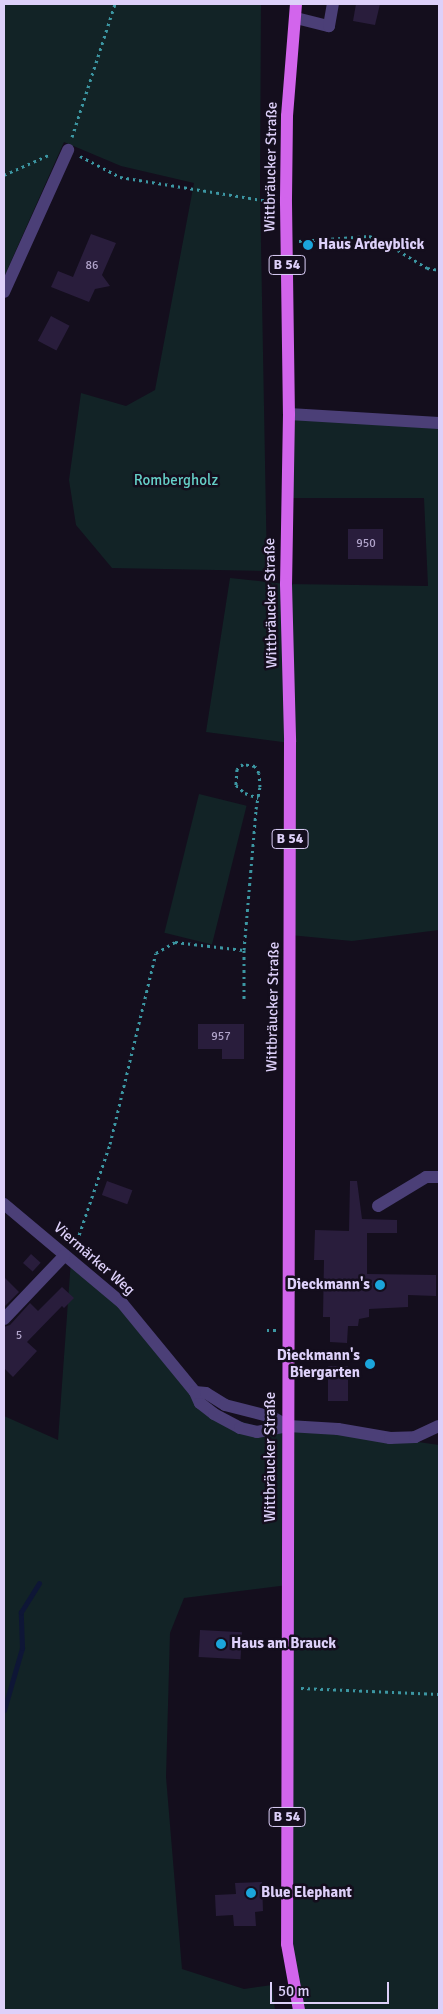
<!DOCTYPE html>
<html>
<head>
<meta charset="utf-8">
<style>
  body { margin:0 }
  #map { position:relative; width:443px; height:2014px; overflow:hidden; background:#140e1d; font-family:Signika,sans-serif }
  div>[style] { position:absolute }
  .green>* { inset:0; background:#122326; transform-origin:0 0 }
  .stream>* { height:5px; margin:-2.5px; padding:0 2.5px; transform-origin:2.5px; border-radius:2.5px; background:#0e1636 }
  .building>* { inset:0; background:#291d3c; transform-origin:0 0 }
  .path>* { height:3px; margin-top:-1.5px; transform-origin:0; background:repeating-linear-gradient(90deg,#3c96a2 0 2.5px,transparent 0 6.5px) }
  .minor>* { height:12px; margin:-6px; padding:0 6px; transform-origin:6px; border-radius:6px; background:#4b3f77 }
  .major>* { height:12px; margin:-6px; padding:0 6px; transform-origin:6px; border-radius:6px; background:#d265ec }
  .dots>* { width:14px; height:14px; translate:-50% -50%; box-sizing:border-box; border:2px solid #140e1d; border-radius:50% }
  span { translate:-50% -50%; white-space:nowrap; text-align:center; line-height:1.15; -webkit-text-stroke:5px #140e1d; paint-order:stroke }
  .number-label { font-size:12px; color:#b0a3ca }
  .number-label span { -webkit-text-stroke-width:0 }
  .shield-label span { padding:1px 4px; background:#140e1d; border:1px solid; border-radius:4px; -webkit-text-stroke-width:0 }
  .shield-label { font-size:14px; color:#ddd0f9; font-weight:700 }
  .street-label { font-size:15px; color:#ddd0f9 }
  .poi-label { font-size:15px; color:#ddd0f9; font-weight:700 }
  .left { translate:0 -50%; text-align:left }
  .right { translate:-100% -50%; text-align:right }
  .park-label { font-size:15px; color:#66d0c8 }
  .frame { position:absolute; inset:0; border:5px solid #ddd0f9; pointer-events:none }
  .scale { position:absolute; left:270px; top:1982px; width:119px; height:22px; box-sizing:border-box; border:2px solid #ddd0f9; border-top:0; padding-left:6px; font-size:15px; line-height:18px; white-space:nowrap; color:#ddd0f9; -webkit-text-stroke:4px #140e1d; paint-order:stroke }
</style>
</head>
<body>
<div id="map">
  <div class="green">
    <i style="clip-path:polygon(4px 4px,261px 4px,260px 190px,267px 571px,112px 568px,76px 525px,69px 480px,81px 393px,126px 406px,155px 390px,194px 183px,121px 166px,64px 142px,4px 277px)"></i>
    <i style="clip-path:polygon(289px 414px,439px 423px,439px 930px,352px 941px,290px 935px,290px 743px,206px 732px,230px 578px,286px 584px,428px 586px,424px 498px,286px 498px)"></i>
    <i style="left:199px;top:794px;width:49px;height:143px;rotate:14deg"></i>
    <i style="clip-path:polygon(71px 1260px,122px 1303px,214px 1414px,271px 1430px,390px 1438px,439px 1445px,439px 2010px,299px 2010px,287px 1944px,288px 1585px,184px 1598px,170px 1633px,166px 1777px,182px 1969px,244px 1989px,272px 1985px,275px 2010px,4px 2010px,4px 1416px,58px 1440px)"></i>
  </div>
  <div class="stream">
    <i style="left:4px;top:1710px;width:65px;rotate:-73.8deg"></i>
    <i style="left:22px;top:1648px;width:36px;rotate:-92deg"></i>
    <i style="left:21px;top:1612px;width:34px;rotate:-58deg"></i>
  </div>
  <div class="building">
    <i style="clip-path:polygon(356px 4px,380px 4px,375px 25px,353px 21px)"></i>
    <i style="clip-path:polygon(91px 234px,116px 243px,102px 275px,110px 286px,95px 289px,89px 302px,51px 287px,58px 271px,73px 277px)"></i>
    <i style="left:51px;top:316px;width:21px;height:28px;rotate:28deg"></i>
    <i style="left:348px;top:529px;width:35px;height:30px"></i>
    <i style="clip-path:polygon(198px 1024px,244px 1024px,244px 1059px,222px 1059px,222px 1049px,198px 1049px)"></i>
    <i style="left:107px;top:1181px;width:27px;height:15px;rotate:20deg"></i>
    <i style="clip-path:polygon(350px 1181px,357px 1181px,362px 1219px,397px 1220px,397px 1233px,367px 1233px,367px 1274px,436px 1275px,436px 1296px,408px 1295px,408px 1307px,369px 1309px,369px 1317px,359px 1319px,358px 1326px,348px 1326px,347px 1343px,330px 1342px,330px 1317px,323px 1317px,324px 1260px,314px 1260px,315px 1230px,349px 1231px)"></i>
    <i style="left:31px;top:1254px;width:13px;height:12px;rotate:42deg"></i>
    <i style="clip-path:polygon(4px 1277px,19px 1292px,4px 1307px)"></i>
    <i style="clip-path:polygon(62px 1287px,74px 1298px,64px 1308px,62px 1306px,27px 1342px,37px 1351px,13px 1377px,4px 1368px,4px 1327px,10px 1325px,30px 1303px,38px 1311px)"></i>
    <i style="left:328px;top:1366px;width:20px;height:35px"></i>
    <i style="left:200px;top:1630px;width:42px;height:27px;rotate:3deg"></i>
    <i style="clip-path:polygon(262px 1882px,263px 1911px,255px 1912px,256px 1926px,234px 1926px,233px 1915px,216px 1916px,215px 1895px,236px 1894px,235px 1883px)"></i>
  </div>
  <div class="path">
    <i style="left:72px;top:137px;width:140px;rotate:-72.1deg"></i>
    <i style="left:80px;top:156px;width:45px;rotate:27.7deg"></i>
    <i style="left:120px;top:177px;width:156px;rotate:9.2deg"></i>
    <i style="left:4px;top:175px;width:51px;rotate:-24.1deg"></i>
    <i style="left:299px;top:241px;width:70px;rotate:-4.1deg"></i>
    <i style="left:369px;top:236px;width:13px;rotate:18deg"></i>
    <i style="left:381px;top:240px;width:54px;rotate:31.3deg"></i>
    <i style="left:427px;top:268px;width:12px;rotate:9deg"></i>
    <i style="left:244px;top:950px;width:142px;rotate:-85.1deg"></i>
    <i style="left:256px;top:809px;width:22px;rotate:-80deg"></i>
    <i style="left:260px;top:787px;width:14px;rotate:-94deg"></i>
    <i style="left:259px;top:773px;width:8px;rotate:-120deg"></i>
    <i style="left:255px;top:766px;width:12px;rotate:-171deg"></i>
    <i style="left:243px;top:764px;width:8px;rotate:140deg"></i>
    <i style="left:237px;top:769px;width:16px;rotate:94deg"></i>
    <i style="left:236px;top:785px;width:12px;rotate:42deg"></i>
    <i style="left:245px;top:793px;width:14px;rotate:21deg"></i>
    <i style="left:75px;top:1247px;width:109px;rotate:-71.2deg"></i>
    <i style="left:110px;top:1144px;width:196px;rotate:-76.5deg"></i>
    <i style="left:156px;top:953px;width:22px;rotate:-30deg"></i>
    <i style="left:175px;top:942px;width:69px;rotate:6.6deg"></i>
    <i style="left:244px;top:950px;width:50px;rotate:90deg"></i>
    <i style="left:267px;top:1330px;width:9px"></i>
    <i style="left:301px;top:1352px;width:9px;rotate:-6deg"></i>
    <i style="left:301px;top:1688px;width:138px;rotate:2.5deg"></i>
  </div>
  <div class="minor">
    <i style="left:296px;top:18px;width:34px;rotate:14deg"></i>
    <i style="left:329px;top:26px;width:22px;rotate:-80deg"></i>
    <i style="left:4px;top:292px;width:156px;rotate:-65.7deg"></i>
    <i style="left:289px;top:414px;width:150px;rotate:3.4deg"></i>
    <i style="left:4px;top:1204px;width:154px;rotate:40deg"></i>
    <i style="left:122px;top:1303px;width:115px;rotate:50.6deg"></i>
    <i style="left:195px;top:1392px;width:12px;rotate:66deg"></i>
    <i style="left:200px;top:1403px;width:18px;rotate:38deg"></i>
    <i style="left:214px;top:1414px;width:30px;rotate:28deg"></i>
    <i style="left:240px;top:1428px;width:17px;rotate:13deg"></i>
    <i style="left:257px;top:1432px;width:32px;rotate:-11deg"></i>
    <i style="left:288px;top:1426px;width:50px;rotate:3.4deg"></i>
    <i style="left:338px;top:1429px;width:53px;rotate:9.8deg"></i>
    <i style="left:390px;top:1438px;width:25px;rotate:-2deg"></i>
    <i style="left:415px;top:1437px;width:26px;rotate:-25deg"></i>
    <i style="left:378px;top:1206px;width:56px;rotate:-31.1deg"></i>
    <i style="left:426px;top:1177px;width:13px"></i>
    <i style="left:4px;top:1319px;width:88px;rotate:-46.4deg"></i>
    <i style="left:195px;top:1392px;width:11px;rotate:5deg"></i>
    <i style="left:206px;top:1393px;width:22px;rotate:32deg"></i>
    <i style="left:225px;top:1405px;width:49px;rotate:14.3deg"></i>
    <i style="left:272px;top:1417px;width:18px;rotate:29deg"></i>
  </div>
  <div class="major">
    <i style="left:296px;top:4px;width:112px;rotate:94.6deg"></i>
    <i style="left:287px;top:116px;width:87px;rotate:90.7deg"></i>
    <i style="left:286px;top:203px;width:211px;rotate:89.2deg"></i>
    <i style="left:289px;top:414px;width:170px;rotate:91deg"></i>
    <i style="left:286px;top:584px;width:158px;rotate:88.5deg"></i>
    <i style="left:290px;top:742px;width:1202px;rotate:90.14deg"></i>
    <i style="left:287px;top:1944px;width:67px;rotate:79.7deg"></i>
  </div>
  <div class="dots">
    <i style="left:308px;top:245px;background:#1ba5db"></i>
    <i style="left:380px;top:1285px;background:#1ba5db"></i>
    <i style="left:370px;top:1364px;background:#1ba5db"></i>
    <i style="left:221px;top:1644px;background:#1ba5db"></i>
    <i style="left:251px;top:1893px;background:#1ba5db"></i>
  </div>
  <div class="number-label">
    <span style="left:92px;top:266px">86</span>
    <span style="left:366px;top:544px">950</span>
    <span style="left:221px;top:1037px">957</span>
    <span style="left:19px;top:1336px">5</span>
  </div>
  <div class="shield-label">
    <span style="left:287px;top:265px">B 54</span>
    <span style="left:290px;top:839px">B 54</span>
    <span style="left:287px;top:1817px">B 54</span>
  </div>
  <div class="street-label">
    <span style="left:271px;top:167px;rotate:-89deg">Wittbräucker Straße</span>
    <span style="left:271px;top:603px;rotate:-91deg">Wittbräucker Straße</span>
    <span style="left:273px;top:1007px;rotate:-89deg">Wittbräucker Straße</span>
    <span style="left:94px;top:1259px;rotate:41deg">Viermärker Weg</span>
    <span style="left:271px;top:1457px;rotate:-90deg">Wittbräucker Straße</span>
  </div>
  <div class="poi-label">
    <span class="left" style="left:318px;top:245px">Haus Ardeyblick</span>
    <span class="right" style="left:370px;top:1285px">Dieckmann's</span>
    <span class="right" style="left:360px;top:1364px">Dieckmann's<br>Biergarten</span>
    <span class="left" style="left:231px;top:1644px">Haus am Brauck</span>
    <span class="left" style="left:261px;top:1893px">Blue Elephant</span>
  </div>
  <div class="park-label">
    <span style="left:176px;top:481px">Rombergholz</span>
  </div>
  <div class="frame"></div>
  <div class="scale">50 m</div>
</div>
</body>
</html>
